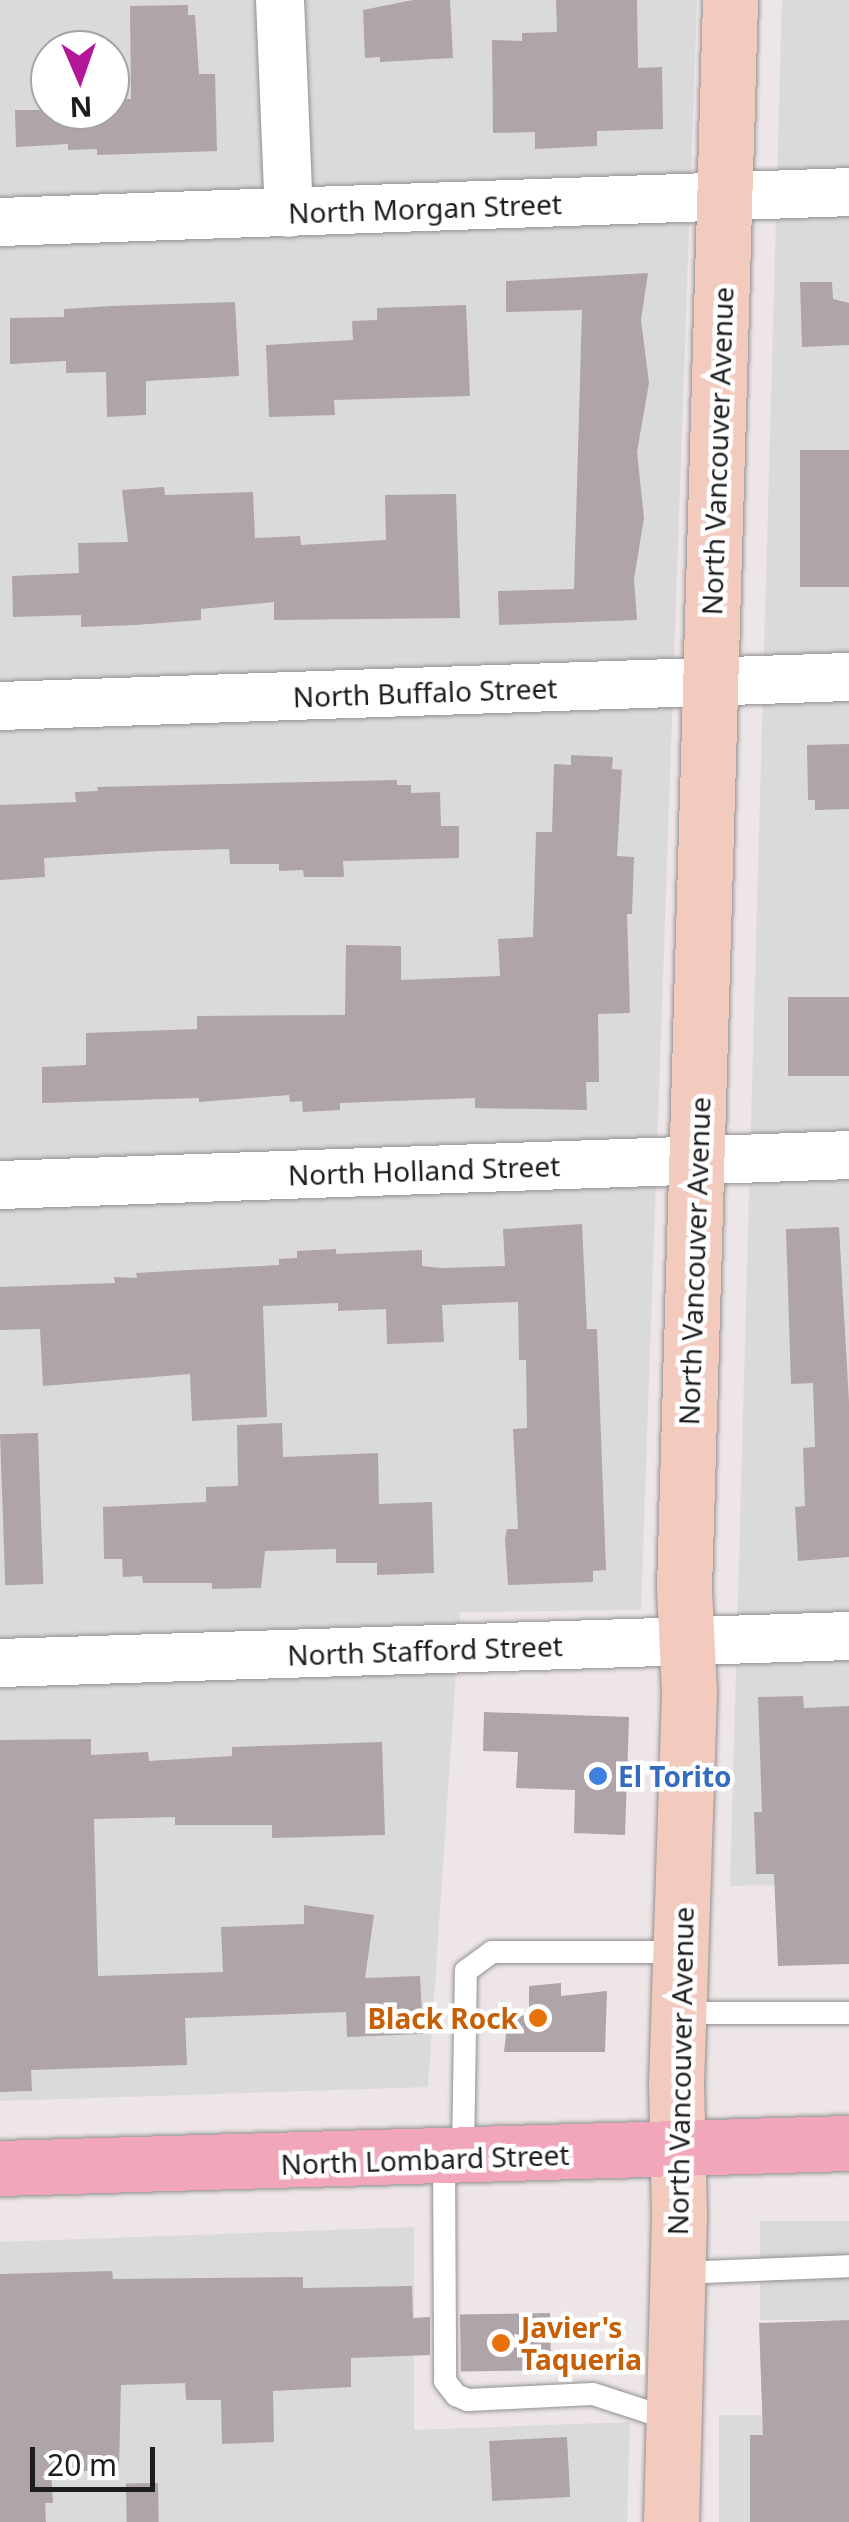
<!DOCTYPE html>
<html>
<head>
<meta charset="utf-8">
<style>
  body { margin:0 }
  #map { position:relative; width:849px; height:2522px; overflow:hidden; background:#ede5e6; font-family:"Noto Sans",sans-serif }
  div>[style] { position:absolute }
  .residential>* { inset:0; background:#dbdadb; transform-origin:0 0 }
  .parking>* { inset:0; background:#d9d9d9; transform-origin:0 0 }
  .building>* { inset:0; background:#afa4a8; transform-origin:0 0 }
  .roads { filter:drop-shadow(0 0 2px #919191) drop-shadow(0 0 2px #919191) }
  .lane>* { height:22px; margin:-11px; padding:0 11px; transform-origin:11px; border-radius:11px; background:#fff }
  .street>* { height:48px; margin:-24px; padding:0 24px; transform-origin:24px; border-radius:24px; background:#fff }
  .secondary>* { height:55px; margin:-27.5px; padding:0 27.5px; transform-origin:27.5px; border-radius:27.5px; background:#f2cabe }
  .primary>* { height:55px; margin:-27.5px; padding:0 27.5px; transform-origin:27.5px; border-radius:27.5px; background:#f1a6b9 }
  .dots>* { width:28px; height:28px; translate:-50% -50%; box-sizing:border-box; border:5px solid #fff; border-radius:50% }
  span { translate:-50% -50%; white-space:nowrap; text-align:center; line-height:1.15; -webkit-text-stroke:9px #fff; paint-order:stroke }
  .street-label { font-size:28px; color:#1d1d1d }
  .shop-label { font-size:28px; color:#366cbe; font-weight:700 }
  .left { translate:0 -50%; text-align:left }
  .food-label { font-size:28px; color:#c56008; font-weight:700 }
  .right { translate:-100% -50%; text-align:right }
  .north { position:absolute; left:30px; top:30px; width:100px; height:100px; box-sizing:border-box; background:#fff; border:2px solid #a5a5a5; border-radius:50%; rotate:178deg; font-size:28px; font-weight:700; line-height:40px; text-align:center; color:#1d1d1d }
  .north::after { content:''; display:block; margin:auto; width:35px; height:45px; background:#b41798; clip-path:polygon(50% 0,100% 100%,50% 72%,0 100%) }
  .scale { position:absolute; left:30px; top:2447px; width:125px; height:45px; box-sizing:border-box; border:5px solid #1d1d1d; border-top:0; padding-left:12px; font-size:30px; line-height:35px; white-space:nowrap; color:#1d1d1d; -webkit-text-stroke:8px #fff; paint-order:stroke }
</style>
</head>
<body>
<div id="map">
  <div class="residential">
    <i style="clip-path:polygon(evenodd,0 0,697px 0,641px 1610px,460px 1612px,428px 2087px,0 2101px,0 0,50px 50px,110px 50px,110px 110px,50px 110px,50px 50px)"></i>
    <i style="clip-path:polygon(782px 0,849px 0,849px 1884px,730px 1886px)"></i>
    <i style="clip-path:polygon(414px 2227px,414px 2430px,630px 2422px,627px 2522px,0 2522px,0 2242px)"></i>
    <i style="left:849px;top:2415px;width:107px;height:130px;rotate:90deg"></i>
  </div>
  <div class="parking">
    <i style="left:849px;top:2221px;width:99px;height:89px;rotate:90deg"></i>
  </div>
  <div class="building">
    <i style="clip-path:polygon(413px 0,450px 0,453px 58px,380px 62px,380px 57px,365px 58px,363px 10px)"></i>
    <i style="clip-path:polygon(556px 0,637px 0,638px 68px,662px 67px,663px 129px,597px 131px,597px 146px,535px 149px,535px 132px,493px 133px,492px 40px,522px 41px,522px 33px,557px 32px)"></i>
    <i style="clip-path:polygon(188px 5px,188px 15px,195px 15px,199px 74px,215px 74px,217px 151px,97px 155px,97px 149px,68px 150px,68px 144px,16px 147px,15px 110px,110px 110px,110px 99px,131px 99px,130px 6px)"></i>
    <i style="clip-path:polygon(648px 273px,641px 320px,649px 383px,637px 452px,644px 518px,634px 579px,637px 620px,499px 625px,498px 591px,574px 589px,582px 310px,506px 312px,506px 281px)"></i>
    <i style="clip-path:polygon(800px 282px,832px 282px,833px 299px,849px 303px,849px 345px,802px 347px)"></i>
    <i style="clip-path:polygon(235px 302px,239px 376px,146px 381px,146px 415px,107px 417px,106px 372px,66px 373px,66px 361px,10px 364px,10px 318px,64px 317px,64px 309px,111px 306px)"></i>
    <i style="clip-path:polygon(466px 305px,470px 396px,334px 400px,335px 415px,269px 417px,266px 345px,353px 340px,352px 321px,377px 320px,377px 308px)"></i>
    <i style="left:849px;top:450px;width:137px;height:49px;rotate:90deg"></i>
    <i style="clip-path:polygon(164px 487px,165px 495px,253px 492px,255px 538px,300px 536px,301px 545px,386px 540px,385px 495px,456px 494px,460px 618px,274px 620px,274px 602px,201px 609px,201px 620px,135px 625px,81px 627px,81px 615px,13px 617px,12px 576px,79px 573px,78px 543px,128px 542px,122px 490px)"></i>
    <i style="clip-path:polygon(849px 744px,849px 809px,815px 810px,815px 800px,808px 800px,807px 745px)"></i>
    <i style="clip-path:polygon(571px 755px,613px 757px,612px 769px,622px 770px,617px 856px,634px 857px,632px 914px,627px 914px,630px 1013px,598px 1014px,599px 1082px,586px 1082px,587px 1110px,475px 1108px,475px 1098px,340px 1103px,340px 1110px,303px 1112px,302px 1101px,290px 1102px,289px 1095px,199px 1102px,199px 1098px,42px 1103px,42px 1067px,86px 1065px,86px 1033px,197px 1029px,197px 1016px,345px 1015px,346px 945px,401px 946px,401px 980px,500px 976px,498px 939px,533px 937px,536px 832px,552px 832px,554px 764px,571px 765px)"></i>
    <i style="clip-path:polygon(397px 780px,397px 785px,411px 785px,411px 793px,440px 792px,441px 826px,459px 826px,459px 858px,343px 861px,344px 877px,304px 877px,303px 870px,279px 871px,279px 864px,230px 864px,229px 849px,160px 851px,44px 858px,45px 877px,0 880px,0 805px,76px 802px,75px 792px,98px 791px,97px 787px)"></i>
    <i style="left:849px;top:997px;width:79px;height:61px;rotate:90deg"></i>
    <i style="clip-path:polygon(582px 1224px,587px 1329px,597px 1329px,606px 1570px,593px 1571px,593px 1582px,508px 1585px,505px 1539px,507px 1529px,518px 1529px,513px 1429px,527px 1428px,526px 1360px,519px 1360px,518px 1302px,442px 1305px,444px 1342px,387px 1344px,386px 1309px,338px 1311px,338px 1303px,263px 1306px,267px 1417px,192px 1421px,190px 1374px,43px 1386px,40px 1329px,0 1330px,0 1287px,115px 1283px,114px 1277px,137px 1278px,136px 1273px,279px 1265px,279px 1259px,297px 1258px,297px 1251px,336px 1249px,336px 1254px,422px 1250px,422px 1266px,441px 1268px,505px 1266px,503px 1229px)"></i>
    <i style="clip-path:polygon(839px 1227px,849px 1402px,849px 1557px,798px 1561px,795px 1507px,805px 1506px,803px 1448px,815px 1447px,813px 1383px,791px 1384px,786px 1229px)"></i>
    <i style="clip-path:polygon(282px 1423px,283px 1457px,378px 1453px,379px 1504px,432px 1502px,434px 1573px,377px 1575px,377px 1563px,336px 1563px,336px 1549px,265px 1551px,261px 1588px,212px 1589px,212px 1583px,143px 1583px,142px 1576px,123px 1577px,122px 1559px,104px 1559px,103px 1507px,206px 1502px,206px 1487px,238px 1486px,237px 1425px)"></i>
    <i style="left:38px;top:1433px;width:151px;height:38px;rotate:88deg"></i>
    <i style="clip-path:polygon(803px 1696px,804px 1708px,849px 1706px,849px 1964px,778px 1966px,774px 1874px,756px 1874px,754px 1812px,762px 1812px,758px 1697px)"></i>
    <i style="clip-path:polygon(484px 1712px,629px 1717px,625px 1835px,574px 1833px,575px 1790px,516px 1788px,518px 1752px,483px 1751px)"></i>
    <i style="clip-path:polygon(91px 1739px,91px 1755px,148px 1752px,149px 1761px,232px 1756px,232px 1747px,382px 1742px,385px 1835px,272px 1838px,272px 1825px,175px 1825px,175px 1817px,94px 1819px,98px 1976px,223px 1972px,221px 1927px,304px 1924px,304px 1905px,374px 1915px,365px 1978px,420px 1976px,423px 2034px,347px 2037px,346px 2012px,185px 2018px,187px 2065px,31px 2070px,32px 2091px,0 2092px,0 1740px)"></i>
    <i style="clip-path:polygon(561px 1983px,561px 1996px,607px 1991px,605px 2052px,504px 2052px,508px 2017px,529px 2015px,529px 1986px)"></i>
    <i style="clip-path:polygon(112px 2271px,113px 2279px,303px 2277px,303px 2288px,412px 2286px,413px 2318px,430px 2317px,430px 2355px,351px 2358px,351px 2387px,273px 2391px,274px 2442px,222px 2444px,221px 2400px,186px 2400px,185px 2383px,121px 2385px,119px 2470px,51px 2472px,53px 2503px,45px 2503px,46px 2522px,0 2522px,0 2274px)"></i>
    <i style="left:550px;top:2313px;width:57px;height:90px;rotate:89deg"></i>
    <i style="clip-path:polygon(849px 2320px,849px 2522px,750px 2522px,750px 2435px,763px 2435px,759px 2323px)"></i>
    <i style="left:567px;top:2437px;width:60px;height:78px;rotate:87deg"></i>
    <i style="left:158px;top:2483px;width:39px;height:32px;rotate:89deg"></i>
  </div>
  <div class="roads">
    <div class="lane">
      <i style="left:678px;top:2013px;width:171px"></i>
      <i style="left:463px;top:2156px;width:185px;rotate:-89.1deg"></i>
      <i style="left:466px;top:1971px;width:32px;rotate:-36deg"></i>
      <i style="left:492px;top:1952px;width:189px"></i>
      <i style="left:444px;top:2158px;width:223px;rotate:89.7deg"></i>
      <i style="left:445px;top:2381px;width:18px;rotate:52deg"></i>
      <i style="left:456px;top:2395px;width:13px;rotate:23deg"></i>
      <i style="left:468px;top:2400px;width:125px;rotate:-2.7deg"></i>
      <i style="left:593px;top:2394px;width:84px;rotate:18deg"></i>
      <i style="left:678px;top:2273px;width:171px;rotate:-2.3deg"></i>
    </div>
    <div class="street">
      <i style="left:280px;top:0;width:213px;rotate:87.6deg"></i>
      <i style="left:0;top:222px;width:850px;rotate:-2.02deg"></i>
      <i style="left:0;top:706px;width:849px;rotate:-1.96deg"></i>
      <i style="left:0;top:1185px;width:850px;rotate:-2.02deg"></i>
      <i style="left:0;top:1663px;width:849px;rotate:-1.82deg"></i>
    </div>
    <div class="secondary">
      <i style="left:671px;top:2522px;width:308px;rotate:-88.5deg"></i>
      <i style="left:679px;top:2214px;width:129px;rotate:-91.3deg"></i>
      <i style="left:676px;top:2085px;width:394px;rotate:-88.1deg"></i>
      <i style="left:689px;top:1691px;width:103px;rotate:-92.8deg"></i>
      <i style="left:684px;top:1588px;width:1589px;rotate:-88.34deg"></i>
    </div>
    <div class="primary">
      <i style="left:0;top:2168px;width:849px;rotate:-1.69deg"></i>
    </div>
  </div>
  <div class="dots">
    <i style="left:598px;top:1776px;background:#3f7fe0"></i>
    <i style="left:538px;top:2018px;background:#e8710a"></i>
    <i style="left:501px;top:2343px;background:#e8710a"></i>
  </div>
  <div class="street-label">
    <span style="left:425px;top:208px;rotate:-2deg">North Morgan Street</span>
    <span style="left:717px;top:451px;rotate:-88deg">North Vancouver Avenue</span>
    <span style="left:425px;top:692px;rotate:-2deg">North Buffalo Street</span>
    <span style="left:424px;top:1170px;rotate:-2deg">North Holland Street</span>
    <span style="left:694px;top:1261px;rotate:-88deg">North Vancouver Avenue</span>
    <span style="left:425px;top:1650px;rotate:-2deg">North Stafford Street</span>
    <span style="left:680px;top:2071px;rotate:-89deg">North Vancouver Avenue</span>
    <span style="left:425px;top:2159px;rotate:-2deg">North Lombard Street</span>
  </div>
  <div class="shop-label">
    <span class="left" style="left:618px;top:1776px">El Torito</span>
  </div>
  <div class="food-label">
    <span class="right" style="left:518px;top:2018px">Black Rock</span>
    <span class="left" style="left:521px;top:2343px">Javier's<br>Taqueria</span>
  </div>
  <div class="north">N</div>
  <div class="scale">20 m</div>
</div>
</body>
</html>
